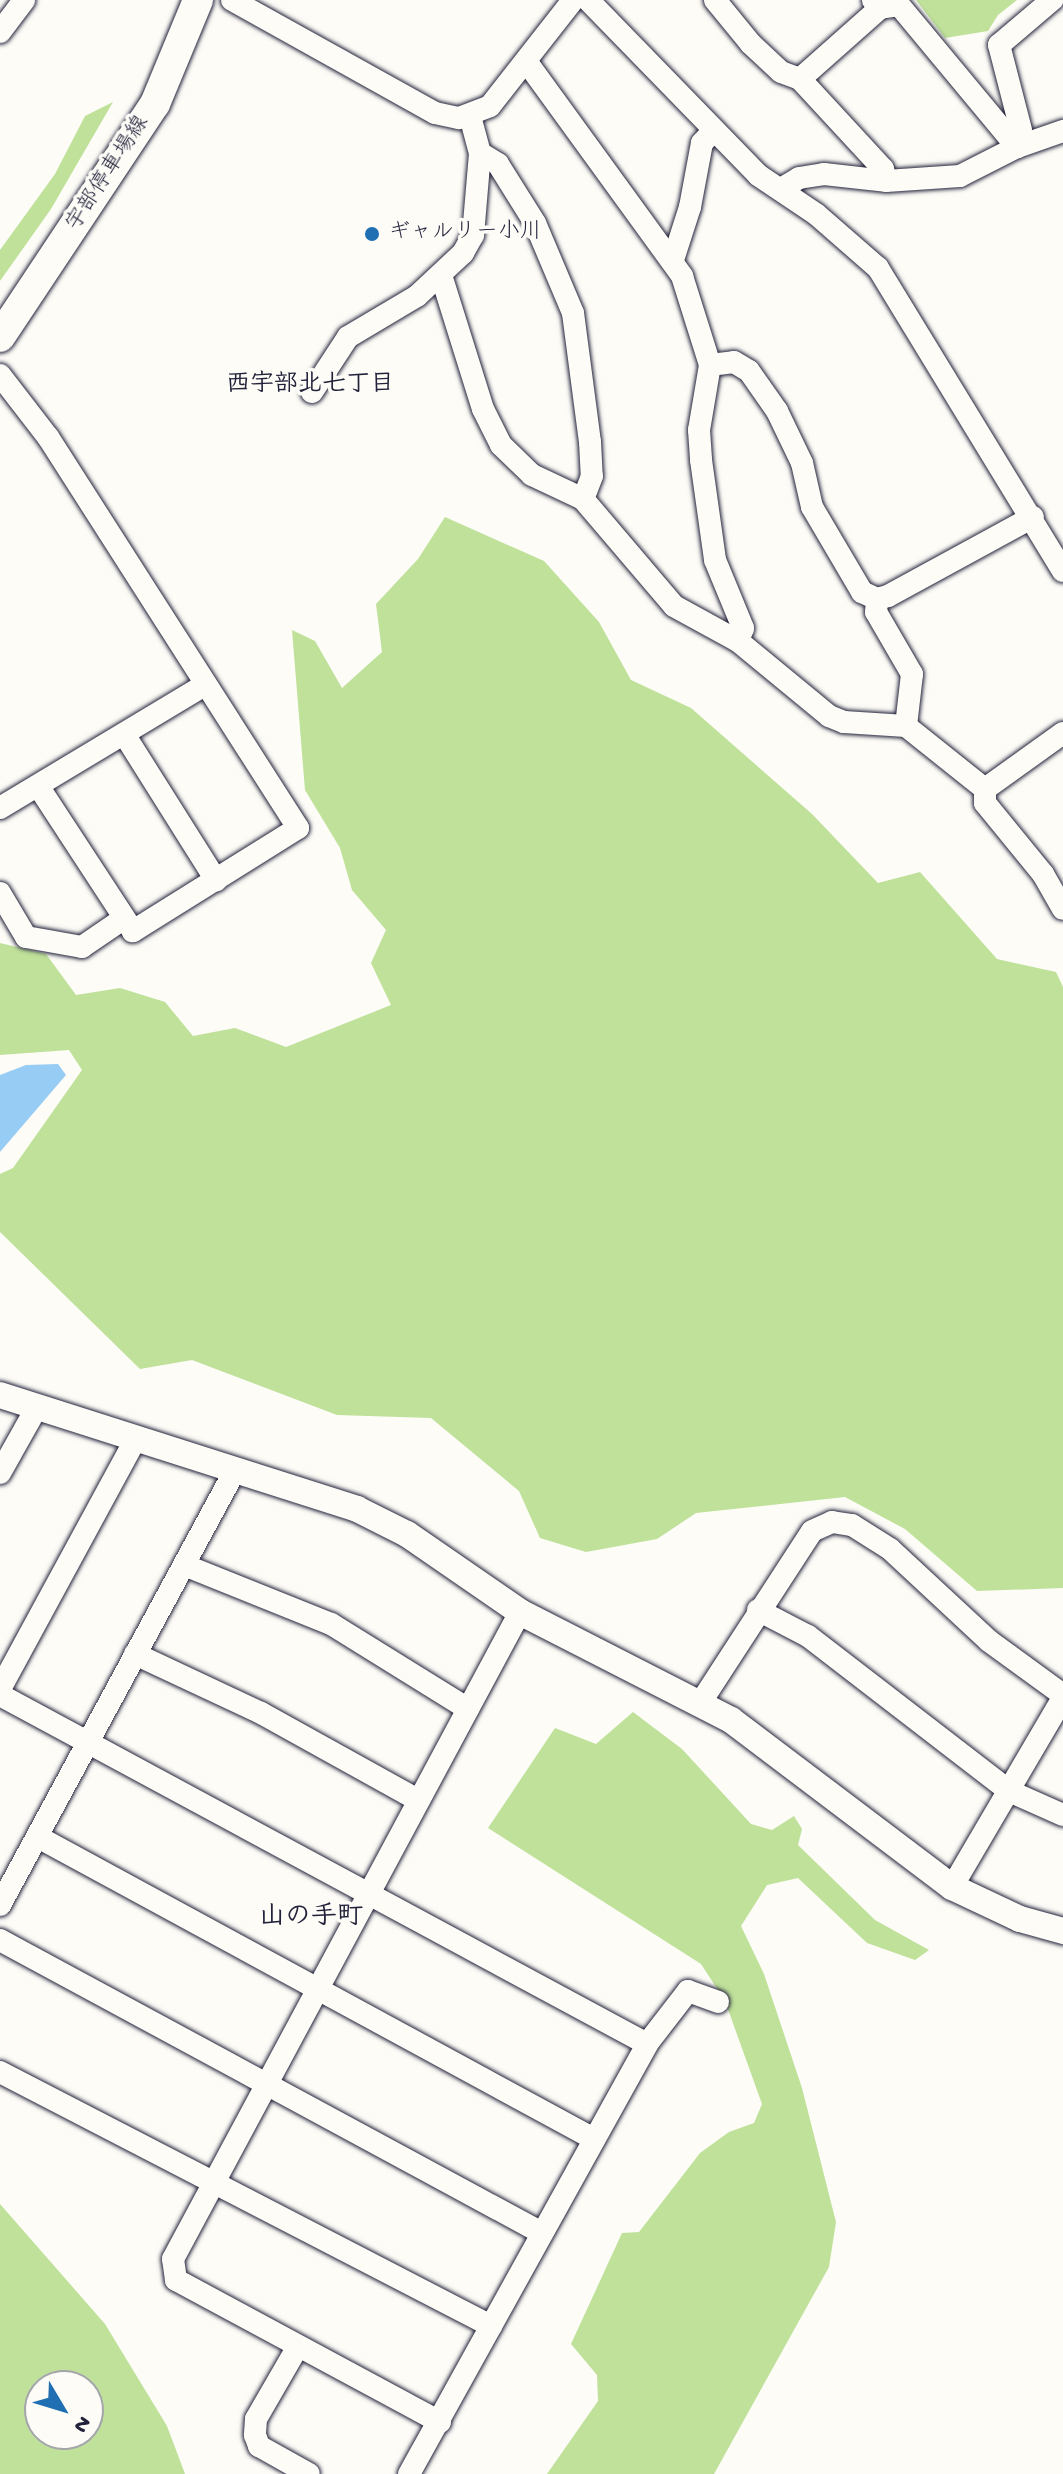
<!DOCTYPE html>
<html>
<head>
<meta charset="utf-8">
<style>
  body { margin:0 }
  #map { position:relative; width:1063px; height:2474px; overflow:hidden; background:#fdfcf7; font-family:"Gochi Hand","Klee One",sans-serif }
  div>[style] { position:absolute }
  .green>* { inset:0; background:#bfe19a }
  .water>* { inset:0; background:#97ccf5 }
  .roads { filter:drop-shadow(0 0 2px #22223b) drop-shadow(0 0 2px #22223b) }
  .minor>* { height:22px; margin:-11px; padding:0 11px; transform-origin:11px; border-radius:11px; background:#fdfcf7 }
  .tertiary>* { height:26px; margin:-13px; padding:0 13px; transform-origin:13px; border-radius:13px; background:#fdfcf7 }
  .secondary>* { height:30px; margin:-15px; padding:0 15px; transform-origin:15px; border-radius:15px; background:#fdfcf7 }
  .dots>* { width:22px; height:22px; translate:-50% -50%; box-sizing:border-box; border:4px solid #fdfcf7; border-radius:50% }
  span { translate:-50% -50%; white-space:nowrap; text-align:center; line-height:1.15; -webkit-text-stroke:7px #fdfcf7; paint-order:stroke }
  .street-label { font-size:22px; color:#22223b }
  .poi-label { font-size:22px; color:#22223b }
  .left { translate:0 -50%; text-align:left }
  .neighbourhood-label { font-size:24px; color:#22223b; font-weight:700 }
  .quarter-label { font-size:26px; color:#22223b; font-weight:700 }
  .north { position:absolute; left:24px; top:2370px; width:80px; height:80px; box-sizing:border-box; background:#fdfcf7; border:2px solid #a5a5ac; border-radius:50%; rotate:128deg; font-size:22px; font-weight:700; line-height:32px; text-align:center; color:#22223b }
  .north::after { content:''; display:block; margin:auto; width:28px; height:36px; background:#1f6fb2; clip-path:polygon(50% 0,100% 100%,50% 72%,0 100%) }
</style>
</head>
<body>
<div id="map">
  <div class="green">
    <i style="clip-path:polygon(916px 0,1017px 0,998px 15px,988px 31px,945px 38px)"></i>
    <i style="clip-path:polygon(113px 102px,51px 209px,0 281px,0 250px,55px 174px,85px 116px)"></i>
    <i style="clip-path:polygon(445px 517px,544px 561px,599px 622px,631px 680px,691px 708px,812px 814px,878px 883px,920px 872px,997px 959px,1056px 972px,1063px 987px,1063px 1588px,977px 1591px,905px 1529px,845px 1497px,696px 1513px,657px 1539px,586px 1552px,540px 1538px,519px 1491px,431px 1418px,337px 1415px,192px 1360px,140px 1369px,0 1232px,0 1174px,13px 1168px,82px 1070px,69px 1050px,0 1055px,0 943px,46px 954px,76px 995px,120px 988px,165px 1002px,193px 1036px,235px 1028px,286px 1047px,391px 1005px,371px 963px,386px 930px,352px 890px,340px 848px,305px 790px,292px 630px,315px 641px,342px 688px,382px 652px,376px 604px,418px 559px)"></i>
    <i style="clip-path:polygon(633px 1712px,682px 1749px,751px 1824px,772px 1830px,794px 1816px,802px 1829px,798px 1845px,875px 1920px,929px 1950px,915px 1960px,867px 1943px,798px 1878px,767px 1885px,741px 1926px,764px 1974px,802px 2088px,836px 2222px,829px 2267px,714px 2474px,547px 2474px,598px 2401px,597px 2375px,571px 2344px,622px 2233px,639px 2232px,700px 2153px,729px 2132px,754px 2123px,762px 2104px,725px 2001px,701px 1964px,488px 1828px,555px 1728px,596px 1744px)"></i>
    <i style="clip-path:polygon(evenodd,0 2204px,105px 2324px,167px 2426px,185px 2474px,0 2474px,0 2204px,40px 2386px,88px 2386px,88px 2434px,40px 2434px,40px 2386px)"></i>
  </div>
  <div class="water">
    <i style="clip-path:polygon(58px 1064px,66px 1075px,0 1152px,0 1075px,26px 1065px)"></i>
  </div>
  <div class="roads">
    <div class="minor">
      <i style="left:232px;top:0;width:232px;rotate:29.1deg"></i>
      <i style="left:435px;top:113px;width:25px;rotate:12deg"></i>
      <i style="left:459px;top:118px;width:33px;rotate:-21deg"></i>
      <i style="left:490px;top:106px;width:135px;rotate:-51.9deg"></i>
      <i style="left:588px;top:0;width:244px;rotate:45.8deg"></i>
      <i style="left:758px;top:175px;width:70px;rotate:33.9deg"></i>
      <i style="left:816px;top:214px;width:82px;rotate:41.1deg"></i>
      <i style="left:878px;top:268px;width:355px;rotate:58.6deg"></i>
      <i style="left:715px;top:0;width:57px;rotate:50.7deg"></i>
      <i style="left:751px;top:44px;width:41px;rotate:43deg"></i>
      <i style="left:781px;top:72px;width:20px;rotate:20deg"></i>
      <i style="left:800px;top:79px;width:122px;rotate:47.3deg"></i>
      <i style="left:883px;top:169px;width:12px;rotate:76deg"></i>
      <i style="left:873px;top:0;width:11px;rotate:49deg"></i>
      <i style="left:880px;top:8px;width:19px;rotate:-9deg"></i>
      <i style="left:899px;top:5px;width:185px;rotate:50.3deg"></i>
      <i style="left:1017px;top:147px;width:49px;rotate:-19.2deg"></i>
      <i style="left:0;top:32px;width:40px;rotate:-53deg"></i>
      <i style="left:526px;top:61px;width:266px;rotate:54deg"></i>
      <i style="left:682px;top:276px;width:93px;rotate:72.5deg"></i>
      <i style="left:710px;top:365px;width:66px;rotate:99.6deg"></i>
      <i style="left:699px;top:430px;width:30px;rotate:86deg"></i>
      <i style="left:701px;top:460px;width:101px;rotate:82deg"></i>
      <i style="left:715px;top:560px;width:74px;rotate:67.6deg"></i>
      <i style="left:743px;top:628px;width:14px;rotate:111deg"></i>
      <i style="left:800px;top:79px;width:107px;rotate:-41.6deg"></i>
      <i style="left:470px;top:116px;width:38px;rotate:75deg"></i>
      <i style="left:480px;top:153px;width:21px;rotate:31deg"></i>
      <i style="left:498px;top:164px;width:70px;rotate:57.9deg"></i>
      <i style="left:535px;top:223px;width:98px;rotate:67.1deg"></i>
      <i style="left:573px;top:313px;width:130px;rotate:82.5deg"></i>
      <i style="left:590px;top:442px;width:34px;rotate:87deg"></i>
      <i style="left:592px;top:476px;width:25px;rotate:111deg"></i>
      <i style="left:583px;top:499px;width:140px;rotate:49.6deg"></i>
      <i style="left:674px;top:606px;width:73px;rotate:28.7deg"></i>
      <i style="left:738px;top:641px;width:118px;rotate:39.5deg"></i>
      <i style="left:829px;top:716px;width:16px;rotate:22deg"></i>
      <i style="left:844px;top:722px;width:62px;rotate:3.7deg"></i>
      <i style="left:906px;top:726px;width:101px;rotate:38.6deg"></i>
      <i style="left:985px;top:789px;width:14px;rotate:90deg"></i>
      <i style="left:985px;top:803px;width:92px;rotate:50.8deg"></i>
      <i style="left:1043px;top:874px;width:40px;rotate:60.3deg"></i>
      <i style="left:781px;top:189px;width:21px;rotate:-31deg"></i>
      <i style="left:799px;top:178px;width:25px;rotate:-9deg"></i>
      <i style="left:824px;top:174px;width:62px;rotate:6.4deg"></i>
      <i style="left:886px;top:181px;width:74px;rotate:-3.9deg"></i>
      <i style="left:960px;top:176px;width:64px;rotate:-27deg"></i>
      <i style="left:1017px;top:147px;width:17px;rotate:-77deg"></i>
      <i style="left:1021px;top:130px;width:88px;rotate:-104.5deg"></i>
      <i style="left:999px;top:45px;width:70px;rotate:-40.3deg"></i>
      <i style="left:673px;top:260px;width:56px;rotate:-72.2deg"></i>
      <i style="left:690px;top:207px;width:65px;rotate:-79.4deg"></i>
      <i style="left:702px;top:143px;width:16px;rotate:-47deg"></i>
      <i style="left:441px;top:275px;width:140px;rotate:72.6deg"></i>
      <i style="left:483px;top:409px;width:40px;rotate:63.4deg"></i>
      <i style="left:501px;top:445px;width:43px;rotate:44.1deg"></i>
      <i style="left:532px;top:475px;width:56px;rotate:25.2deg"></i>
      <i style="left:710px;top:365px;width:24px;rotate:-7deg"></i>
      <i style="left:734px;top:362px;width:17px;rotate:31deg"></i>
      <i style="left:749px;top:371px;width:49px;rotate:55deg"></i>
      <i style="left:777px;top:411px;width:58px;rotate:64.3deg"></i>
      <i style="left:802px;top:463px;width:45px;rotate:77.2deg"></i>
      <i style="left:812px;top:507px;width:99px;rotate:59.5deg"></i>
      <i style="left:862px;top:592px;width:17px;rotate:25deg"></i>
      <i style="left:877px;top:599px;width:11px;rotate:-15deg"></i>
      <i style="left:888px;top:596px;width:165px;rotate:-28.6deg"></i>
      <i style="left:0;top:375px;width:78px;rotate:52.3deg"></i>
      <i style="left:48px;top:437px;width:464px;rotate:57.4deg"></i>
      <i style="left:298px;top:828px;width:195px;rotate:148deg"></i>
      <i style="left:133px;top:931px;width:173px;rotate:-123.2deg"></i>
      <i style="left:312px;top:392px;width:66px;rotate:-56.8deg"></i>
      <i style="left:348px;top:337px;width:80px;rotate:-30.7deg"></i>
      <i style="left:417px;top:296px;width:63px;rotate:-43.1deg"></i>
      <i style="left:463px;top:253px;width:21px;rotate:-61deg"></i>
      <i style="left:473px;top:235px;width:82px;rotate:-85.1deg"></i>
      <i style="left:877px;top:599px;width:13px;rotate:94deg"></i>
      <i style="left:876px;top:612px;width:72px;rotate:59.9deg"></i>
      <i style="left:912px;top:674px;width:52px;rotate:96.6deg"></i>
      <i style="left:124px;top:734px;width:173px;rotate:57.8deg"></i>
      <i style="left:985px;top:789px;width:96px;rotate:-35.7deg"></i>
      <i style="left:0;top:808px;width:240px;rotate:-31deg"></i>
      <i style="left:0;top:893px;width:51px;rotate:59.4deg"></i>
      <i style="left:26px;top:937px;width:57px;rotate:10.1deg"></i>
      <i style="left:82px;top:947px;width:50px;rotate:-34.3deg"></i>
      <i style="left:0;top:1473px;width:76px;rotate:-60.7deg"></i>
      <i style="left:184px;top:1565px;width:158px;rotate:21.9deg"></i>
      <i style="left:331px;top:1624px;width:161px;rotate:31.8deg"></i>
      <i style="left:758px;top:1610px;width:56px;rotate:27.5deg"></i>
      <i style="left:808px;top:1636px;width:254px;rotate:37.6deg"></i>
      <i style="left:1009px;top:1791px;width:59px;rotate:24deg"></i>
      <i style="left:135px;top:1654px;width:139px;rotate:25.1deg"></i>
      <i style="left:261px;top:1713px;width:179px;rotate:29deg"></i>
      <i style="left:0;top:1689px;width:285px;rotate:-61.5deg"></i>
      <i style="left:0;top:1695px;width:735px;rotate:28.34deg"></i>
      <i style="left:699px;top:1705px;width:207px;rotate:-57deg"></i>
      <i style="left:812px;top:1531px;width:22px;rotate:-24deg"></i>
      <i style="left:832px;top:1522px;width:20px;rotate:9deg"></i>
      <i style="left:852px;top:1525px;width:45px;rotate:32.3deg"></i>
      <i style="left:890px;top:1549px;width:135px;rotate:42.9deg"></i>
      <i style="left:989px;top:1641px;width:92px;rotate:36.1deg"></i>
      <i style="left:38px;top:1837px;width:633px;rotate:28.51deg"></i>
      <i style="left:952px;top:1887px;width:219px;rotate:-59.6deg"></i>
      <i style="left:0;top:1905px;width:494px;rotate:-61.6deg"></i>
      <i style="left:0;top:1940px;width:616px;rotate:28.4deg"></i>
      <i style="left:0;top:2072px;width:553px;rotate:27.35deg"></i>
      <i style="left:297px;top:2348px;width:82px;rotate:120deg"></i>
      <i style="left:256px;top:2419px;width:16px;rotate:94deg"></i>
      <i style="left:255px;top:2435px;width:12px;rotate:70deg"></i>
      <i style="left:259px;top:2446px;width:57px;rotate:29.2deg"></i>
      <i style="left:440px;top:2422px;width:300px;rotate:-151.7deg"></i>
      <i style="left:176px;top:2280px;width:21px;rotate:-98deg"></i>
      <i style="left:173px;top:2259px;width:734px;rotate:-61.79deg"></i>
      <i style="left:409px;top:2474px;width:491px;rotate:-61deg"></i>
      <i style="left:647px;top:2044px;width:67px;rotate:-52.3deg"></i>
      <i style="left:688px;top:1991px;width:32px;rotate:20deg"></i>
    </div>
    <div class="tertiary">
      <i style="left:0;top:1395px;width:375px;rotate:17.7deg"></i>
      <i style="left:357px;top:1509px;width:56px;rotate:26.6deg"></i>
      <i style="left:407px;top:1534px;width:137px;rotate:34.6deg"></i>
      <i style="left:520px;top:1612px;width:237px;rotate:27.1deg"></i>
      <i style="left:731px;top:1720px;width:277px;rotate:37.1deg"></i>
      <i style="left:952px;top:1887px;width:75px;rotate:25.2deg"></i>
      <i style="left:1020px;top:1919px;width:45px;rotate:15.6deg"></i>
    </div>
    <div class="secondary">
      <i style="left:0;top:337px;width:280px;rotate:-56.4deg"></i>
      <i style="left:155px;top:104px;width:113px;rotate:-67.5deg"></i>
    </div>
  </div>
  <div class="dots">
    <i style="left:372px;top:234px;background:#1f6fb2"></i>
  </div>
  <div class="street-label">
    <span style="left:109px;top:174px;rotate:-57deg">宇部停車場線</span>
  </div>
  <div class="poi-label">
    <span class="left" style="left:388px;top:234px">ギャルリー小川</span>
  </div>
  <div class="neighbourhood-label">
    <span style="left:310px;top:386px">西宇部北七丁目</span>
  </div>
  <div class="quarter-label">
    <span style="left:311px;top:1919px">山の手町</span>
  </div>
  <div class="north">N</div>
</div>
</body>
</html>
